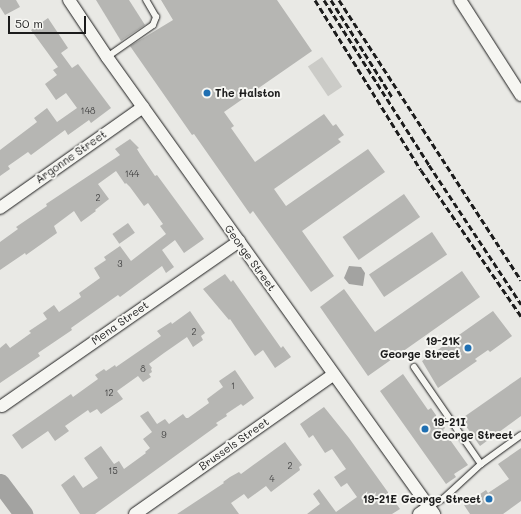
<!DOCTYPE html>
<html>
<head>
<meta charset="utf-8">
<style>
  body { margin:0 }
  #map { position:relative; width:521px; height:514px; overflow:hidden; background:#e9e9e5; font-family:Mali,sans-serif }
  div>[style] { position:absolute }
  .green>* { inset:0; background:#cbcbc7; transform-origin:0 0 }
  .water>* { inset:0; background:#a3a3a1 }
  .river>* { height:19px; margin:-9.5px; padding:0 9.5px; transform-origin:9.5px; border-radius:9.5px; background:#a3a3a1 }
  .building>* { inset:0; background:#b6b6b3; transform-origin:0 0 }
  .roads { filter:drop-shadow(0 0 1px #1c1c1c) drop-shadow(0 0 1px #1c1c1c) }
  .service>* { height:6px; margin:-3px; padding:0 3px; transform-origin:3px; border-radius:3px; background:#f6f6f2 }
  .minor>* { height:12px; margin:-6px; padding:0 6px; transform-origin:6px; border-radius:6px; background:#f6f6f2 }
  .rail>* { height:3px; margin-top:-1.5px; transform-origin:0; background:repeating-linear-gradient(90deg,#1c1c1c 0 6px,transparent 0 9px) }
  .dots>* { width:11px; height:11px; translate:-50% -50%; box-sizing:border-box; border:2px solid #f6f6f2; border-radius:50% }
  span { translate:-50% -50%; white-space:nowrap; text-align:center; line-height:1.15; -webkit-text-stroke:4px #f6f6f2; paint-order:stroke }
  .number-label { font-size:9px; color:#424242 }
  .number-label span { -webkit-text-stroke-width:0 }
  .poi-label { font-size:11px; color:#1c1c1c; font-weight:700 }
  .left { translate:0 -50%; text-align:left }
  .right { translate:-100% -50%; text-align:right }
  .street-label { font-size:11px; color:#1c1c1c }
  .scale { position:absolute; left:8px; top:16px; width:78px; height:18px; box-sizing:border-box; border:2px solid #1c1c1c; border-top:0; padding-left:5px; font-size:12px; line-height:14px; white-space:nowrap; color:#1c1c1c; -webkit-text-stroke:3px #f6f6f2; paint-order:stroke }
</style>
</head>
<body>
<div id="map">
  <div class="green">
    <i style="left:322px;top:57px;width:36px;height:17px;rotate:56deg"></i>
  </div>
  <div class="water">
    <i style="clip-path:polygon(349px 266px,361px 267px,365px 273px,363px 286px,349px 284px,344px 278px)"></i>
  </div>
  <div class="river">
    <i style="left:0;top:483px;width:39px;rotate:53deg"></i>
  </div>
  <div class="building">
    <i style="clip-path:polygon(0 0,16px 0,20px 7px,5px 15px,0 7px)"></i>
    <i style="clip-path:polygon(96px 0,129px 0,145px 25px,121px 41px)"></i>
    <i style="clip-path:polygon(161px 0,277px 0,312px 51px,224px 112px,234px 126px,231px 128px,255px 162px,324px 114px,333px 126px,336px 124px,344px 135px,338px 139px,341px 142px,274px 189px,286px 206px,368px 149px,385px 172px,302px 231px,334px 276px,311px 292px,253px 211px,250px 214px,194px 134px,192px 135px,130px 46px,173px 20px)"></i>
    <i style="clip-path:polygon(48px 18px,68px 48px,61px 53px,72px 68px,78px 64px,111px 108px,91px 123px,89px 120px,68px 135px,65px 130px,31px 155px,28px 152px,8px 166px,10px 169px,0 176px,0 150px,37px 122px,34px 118px,47px 108px,57px 122px,77px 108px,66px 93px,56px 100px,45px 84px,57px 75px,53px 70px,58px 67px,31px 30px)"></i>
    <i style="clip-path:polygon(130px 139px,139px 148px,137px 149px,140px 154px,155px 176px,157px 175px,204px 239px,184px 253px,175px 240px,162px 250px,174px 267px,166px 273px,162px 266px,120px 297px,118px 295px,71px 328px,72px 330px,38px 353px,40px 356px,0 383px,0 348px,6px 343px,10px 348px,31px 333px,29px 331px,47px 319px,43px 313px,54px 305px,59px 312px,81px 297px,79px 293px,100px 278px,94px 268px,106px 260px,104px 257px,120px 246px,131px 261px,166px 234px,160px 226px,163px 224px,148px 203px,144px 206px,130px 187px,126px 183px,125px 184px,116px 171px,98px 184px,109px 199px,95px 210px,96px 211px,81px 222px,74px 211px,54px 226px,57px 233px,26px 255px,25px 253px,0 270px,0 242px,18px 229px,16px 227px,47px 206px,46px 204px,120px 155px,115px 149px)"></i>
    <i style="left:404px;top:194px;width:28px;height:75px;rotate:55deg"></i>
    <i style="left:128px;top:223px;width:12px;height:19px;rotate:55deg"></i>
    <i style="left:432px;top:232px;width:27px;height:76px;rotate:56deg"></i>
    <i style="clip-path:polygon(462px 271px,480px 297px,368px 376px,320px 307px,344px 289px,375px 332px)"></i>
    <i style="clip-path:polygon(225px 274px,231px 282px,233px 280px,281px 348px,283px 346px,291px 357px,275px 368px,263px 350px,255px 356px,230px 319px,229px 320px,203px 289px)"></i>
    <i style="clip-path:polygon(190px 311px,205px 333px,201px 336px,203px 340px,193px 347px,187px 337px,164px 353px,149px 364px,152px 368px,151px 369px,152px 372px,149px 374px,151px 377px,143px 382px,138px 376px,117px 391px,123px 399px,101px 414px,97px 409px,90px 413px,88px 410px,65px 426px,69px 431px,55px 441px,48px 431px,22px 449px,12px 435px,71px 394px,73px 397px,98px 379px,95px 375px,104px 369px,106px 371px,115px 365px,116px 367px,161px 336px,157px 331px,171px 322px,172px 324px)"></i>
    <i style="clip-path:polygon(493px 311px,512px 336px,490px 352px,488px 350px,475px 359px,477px 361px,438px 388px,422px 361px)"></i>
    <i style="clip-path:polygon(235px 370px,254px 398px,243px 406px,241px 404px,226px 414px,227px 416px,216px 423px,218px 425px,95px 514px,80px 514px,61px 485px,74px 475px,83px 488px,98px 478px,84px 458px,101px 446px,114px 464px,119px 461px,124px 469px,146px 453px,145px 452px,150px 448px,143px 439px,152px 432px,140px 416px,148px 411px,157px 424px,165px 419px,169px 424px,183px 414px,186px 418px,188px 418px,209px 403px,207px 399px,223px 387px,219px 381px)"></i>
    <i style="clip-path:polygon(403px 374px,428px 410px,431px 408px,445px 428px,443px 430px,468px 465px,454px 474px,456px 477px,446px 484px,380px 391px)"></i>
    <i style="clip-path:polygon(521px 377px,521px 416px,480px 446px,461px 419px)"></i>
    <i style="clip-path:polygon(324px 407px,349px 438px,400px 509px,392px 514px,307px 514px,320px 504px,313px 494px,319px 489px,336px 512px,357px 497px,347px 483px,341px 487px,334px 477px,346px 469px,332px 449px,325px 453px,313px 435px,309px 438px,300px 424px)"></i>
    <i style="clip-path:polygon(285px 442px,302px 465px,299px 467px,300px 470px,271px 492px,266px 486px,248px 499px,244px 494px,231px 503px,239px 514px,177px 514px,224px 483px,223px 482px,230px 477px,239px 472px,241px 474px)"></i>
    <i style="clip-path:polygon(521px 448px,521px 501px,503px 514px,470px 514px,464px 505px,486px 490px,488px 493px,509px 479px,498px 464px)"></i>
  </div>
  <div class="roads">
    <div class="service">
      <i style="left:107px;top:57px;width:56px;rotate:-34.8deg"></i>
      <i style="left:153px;top:25px;width:9px;rotate:-69deg"></i>
      <i style="left:156px;top:17px;width:20px;rotate:-120deg"></i>
      <i style="left:414px;top:367px;width:118px;rotate:55.4deg"></i>
      <i style="left:429px;top:507px;width:17px;rotate:-31deg"></i>
      <i style="left:444px;top:498px;width:50px;rotate:-42.6deg"></i>
      <i style="left:481px;top:464px;width:49px;rotate:-35.9deg"></i>
    </div>
    <div class="minor">
      <i style="left:69px;top:0;width:69px;rotate:56.3deg"></i>
      <i style="left:107px;top:57px;width:562px;rotate:54.41deg"></i>
      <i style="left:460px;top:0;width:113px;rotate:57.3deg"></i>
      <i style="left:0;top:208px;width:175px;rotate:-35.2deg"></i>
      <i style="left:2px;top:406px;width:289px;rotate:-34.8deg"></i>
      <i style="left:135px;top:514px;width:242px;rotate:-35.1deg"></i>
      <i style="left:419px;top:514px;width:12px;rotate:-35deg"></i>
    </div>
  </div>
  <div class="rail">
    <i style="left:315px;top:0;width:200px;rotate:58.1deg"></i>
    <i style="left:421px;top:170px;width:177px;rotate:55.6deg"></i>
    <i style="left:324px;top:0;width:196px;rotate:57.5deg"></i>
    <i style="left:429px;top:165px;width:167px;rotate:56.5deg"></i>
    <i style="left:331px;top:0;width:115px;rotate:57.8deg"></i>
    <i style="left:339px;top:0;width:334px;rotate:57deg"></i>
  </div>
  <div class="dots">
    <i style="left:207px;top:93px;background:#1f6fb2"></i>
    <i style="left:468px;top:348px;background:#1f6fb2"></i>
    <i style="left:425px;top:429px;background:#1f6fb2"></i>
    <i style="left:489px;top:499px;background:#1f6fb2"></i>
  </div>
  <div class="number-label">
    <span style="left:88px;top:111px">148</span>
    <span style="left:132px;top:174px">144</span>
    <span style="left:98px;top:198px">2</span>
    <span style="left:120px;top:264px">3</span>
    <span style="left:194px;top:332px">2</span>
    <span style="left:143px;top:369px">8</span>
    <span style="left:233px;top:386px">1</span>
    <span style="left:109px;top:393px">12</span>
    <span style="left:164px;top:435px">9</span>
    <span style="left:290px;top:466px">2</span>
    <span style="left:113px;top:471px">15</span>
    <span style="left:272px;top:479px">4</span>
  </div>
  <div class="poi-label">
    <span class="left" style="left:215px;top:93px">The Halston</span>
    <span class="right" style="left:460px;top:348px">19-21K<br>George Street</span>
    <span class="left" style="left:433px;top:429px">19-21I<br>George Street</span>
    <span class="right" style="left:481px;top:499px">19-21E George Street</span>
  </div>
  <div class="street-label">
    <span style="left:71px;top:157px;rotate:-35deg">Argonne Street</span>
    <span style="left:250px;top:258px;rotate:54deg">George Street</span>
    <span style="left:120px;top:323px;rotate:-35deg">Mena Street</span>
    <span style="left:234px;top:444px;rotate:-35deg">Brussels Street</span>
  </div>
  <div class="scale">50 m</div>
</div>
</body>
</html>
